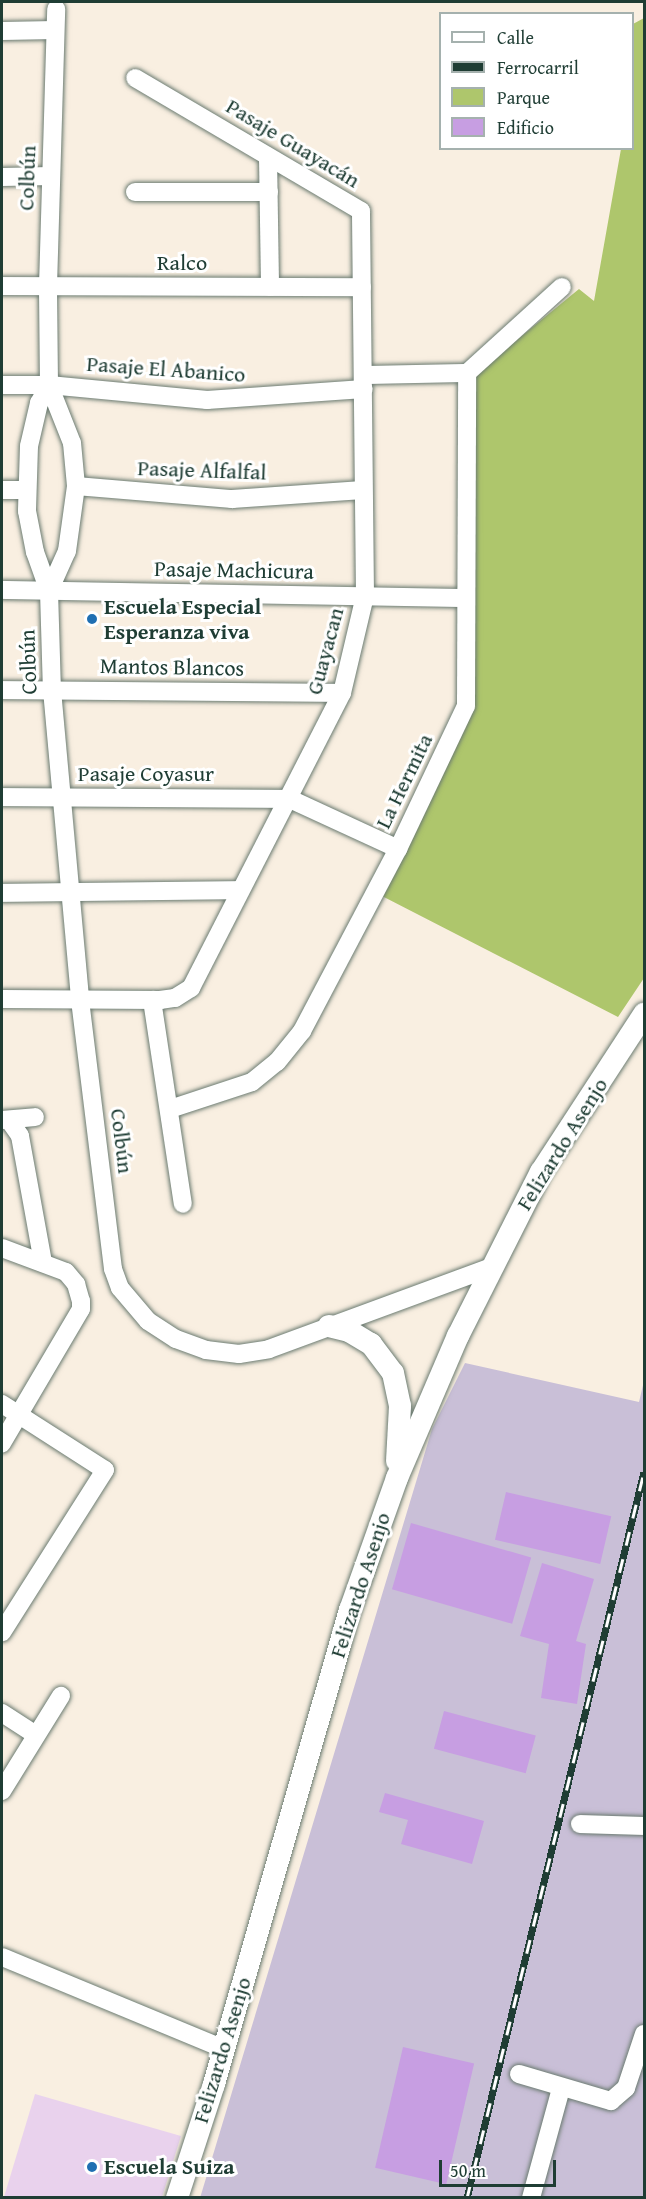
<!DOCTYPE html>
<html>
<head>
<meta charset="utf-8">
<style>
  body { margin:0 }
  #map { position:relative; width:646px; height:2199px; overflow:hidden; background:#f9efe1; font-family:"Gentium Book Plus",serif }
  div>[style] { position:absolute }
  .built>* { inset:0; background:#e9d2ed }
  .industrial>* { inset:0; background:#c9bfd7 }
  .green>* { inset:0; background:#aec66c }
  .building>* { inset:0; background:#c79ee2; transform-origin:0 0 }
  .roads { filter:drop-shadow(0 0 2px #6b7b71) drop-shadow(0 0 2px #6b7b71) }
  .minor>* { height:18px; margin:-9px; padding:0 9px; transform-origin:9px; border-radius:9px; background:#fff }
  .tertiary>* { height:22px; margin:-11px; padding:0 11px; transform-origin:11px; border-radius:11px; background:#fff }
  .rail>* { height:7px; margin-top:-3.5px; transform-origin:0; background:repeating-linear-gradient(90deg,#fff 0 14px,#1f3d34 0 28px); box-sizing:border-box; border-block:2px solid #1f3d34 }
  .dots>* { width:16px; height:16px; translate:-50% -50%; box-sizing:border-box; border:3px solid #fff; border-radius:50% }
  span { translate:-50% -50%; white-space:nowrap; text-align:center; line-height:1.15; -webkit-text-stroke:6px #fff; paint-order:stroke }
  .street-label { font-size:22px; color:#1f3d34 }
  .poi-label { font-size:22px; color:#1f3d34; font-weight:700 }
  .left { translate:0 -50%; text-align:left }
  .frame { position:absolute; inset:0; border:3px solid #1f3d34; pointer-events:none }
  .legend { position:absolute; left:439px; top:12px; width:195px; height:138px; box-sizing:border-box; background:#fff; border:2px solid #a5b1ae; margin:0; padding:8px 10px; list-style:none; font-size:18px; color:#1f3d34 }
  .legend li { display:flex; align-items:center; gap:12px; height:30px }
  .legend b { width:30px; border:2px solid #a5b1ae }
  .scale { position:absolute; left:439px; top:2160px; width:117px; height:27px; box-sizing:border-box; border:3px solid #1f3d34; border-top:0; padding-left:8px; font-size:18px; line-height:21px; white-space:nowrap; color:#1f3d34; -webkit-text-stroke:4px #fff; paint-order:stroke }
</style>
</head>
<body>
<div id="map">
  <div class="built">
    <i style="clip-path:polygon(35px 2094px,181px 2136px,162px 2197px,4px 2197px)"></i>
  </div>
  <div class="industrial">
    <i style="clip-path:polygon(465px 1363px,639px 1402px,644px 1381px,644px 2197px,200px 2198px,432px 1429px)"></i>
  </div>
  <div class="green">
    <i style="clip-path:polygon(644px 18px,644px 978px,618px 1017px,380px 895px,470px 711px,474px 375px,579px 289px,594px 301px,621px 149px,632px 148px,633px 24px)"></i>
  </div>
  <div class="building">
    <i style="left:506px;top:1492px;width:108px;height:49px;rotate:13deg"></i>
    <i style="left:411px;top:1523px;width:125px;height:69px;rotate:16deg"></i>
    <i style="clip-path:polygon(542px 1563px,594px 1579px,576px 1641px,586px 1644px,577px 1704px,541px 1698px,549px 1644px,520px 1636px)"></i>
    <i style="left:444px;top:1711px;width:95px;height:39px;rotate:15deg"></i>
    <i style="clip-path:polygon(385px 1793px,484px 1821px,472px 1864px,401px 1844px,408px 1820px,379px 1812px)"></i>
    <i style="left:403px;top:2047px;width:73px;height:124px;rotate:13deg"></i>
  </div>
  <div class="roads">
    <div class="minor">
      <i style="left:2px;top:31px;width:53px;rotate:-1.1deg"></i>
      <i style="left:268px;top:157px;width:130px;rotate:89.1deg"></i>
      <i style="left:2px;top:177px;width:49px;rotate:-1.2deg"></i>
      <i style="left:135px;top:192px;width:134px"></i>
      <i style="left:2px;top:286px;width:360px;rotate:0.2deg"></i>
      <i style="left:364px;top:375px;width:103px;rotate:-1.1deg"></i>
      <i style="left:2px;top:385px;width:47px"></i>
      <i style="left:49px;top:385px;width:159px;rotate:5.4deg"></i>
      <i style="left:207px;top:400px;width:157px;rotate:-4deg"></i>
      <i style="left:49px;top:385px;width:21px;rotate:119deg"></i>
      <i style="left:39px;top:403px;width:44px;rotate:103.1deg"></i>
      <i style="left:29px;top:446px;width:65px;rotate:91.8deg"></i>
      <i style="left:27px;top:511px;width:42px;rotate:79deg"></i>
      <i style="left:35px;top:552px;width:41px;rotate:70.3deg"></i>
      <i style="left:49px;top:591px;width:99px;rotate:88.3deg"></i>
      <i style="left:52px;top:690px;width:311px;rotate:84.8deg"></i>
      <i style="left:80px;top:1000px;width:271px;rotate:83deg"></i>
      <i style="left:113px;top:1269px;width:20px;rotate:70deg"></i>
      <i style="left:120px;top:1288px;width:43px;rotate:49.7deg"></i>
      <i style="left:148px;top:1321px;width:33px;rotate:33deg"></i>
      <i style="left:176px;top:1339px;width:32px;rotate:20deg"></i>
      <i style="left:206px;top:1350px;width:33px;rotate:7deg"></i>
      <i style="left:239px;top:1354px;width:30px;rotate:-9deg"></i>
      <i style="left:269px;top:1349px;width:238px;rotate:-20.2deg"></i>
      <i style="left:76px;top:486px;width:157px;rotate:4.8deg"></i>
      <i style="left:232px;top:499px;width:131px;rotate:-3.9deg"></i>
      <i style="left:2px;top:490px;width:23px"></i>
      <i style="left:2px;top:590px;width:464px;rotate:1deg"></i>
      <i style="left:49px;top:591px;width:44px;rotate:-65.8deg"></i>
      <i style="left:67px;top:551px;width:66px;rotate:-82.1deg"></i>
      <i style="left:76px;top:486px;width:43px;rotate:-95.3deg"></i>
      <i style="left:72px;top:443px;width:62px;rotate:-111.6deg"></i>
      <i style="left:49px;top:385px;width:99px;rotate:-90.6deg"></i>
      <i style="left:48px;top:286px;width:277px;rotate:-88.3deg"></i>
      <i style="left:2px;top:690px;width:340px;rotate:0.5deg"></i>
      <i style="left:2px;top:797px;width:288px;rotate:0.4deg"></i>
      <i style="left:290px;top:799px;width:119px;rotate:24.8deg"></i>
      <i style="left:2px;top:893px;width:238px;rotate:-0.7deg"></i>
      <i style="left:2px;top:999px;width:158px;rotate:0.4deg"></i>
      <i style="left:160px;top:1000px;width:15px;rotate:-8deg"></i>
      <i style="left:175px;top:998px;width:19px;rotate:-32deg"></i>
      <i style="left:191px;top:988px;width:331px;rotate:-62.9deg"></i>
      <i style="left:342px;top:693px;width:100px;rotate:-76.7deg"></i>
      <i style="left:365px;top:596px;width:385px;rotate:-90.6deg"></i>
      <i style="left:361px;top:211px;width:262px;rotate:-149.5deg"></i>
      <i style="left:152px;top:1000px;width:206px;rotate:81.4deg"></i>
      <i style="left:170px;top:1109px;width:86px;rotate:-18.2deg"></i>
      <i style="left:252px;top:1082px;width:32px;rotate:-39deg"></i>
      <i style="left:277px;top:1062px;width:40px;rotate:-51deg"></i>
      <i style="left:302px;top:1031px;width:206px;rotate:-62.2deg"></i>
      <i style="left:398px;top:849px;width:158px;rotate:-64.6deg"></i>
      <i style="left:466px;top:706px;width:333px;rotate:-89.8deg"></i>
      <i style="left:467px;top:373px;width:128px;rotate:-42.2deg"></i>
      <i style="left:2px;top:1120px;width:33px;rotate:-5deg"></i>
      <i style="left:9px;top:1120px;width:19px;rotate:55deg"></i>
      <i style="left:20px;top:1136px;width:129px;rotate:79.7deg"></i>
      <i style="left:2px;top:1248px;width:68px;rotate:20.6deg"></i>
      <i style="left:66px;top:1272px;width:16px;rotate:50deg"></i>
      <i style="left:76px;top:1284px;width:18px;rotate:74deg"></i>
      <i style="left:81px;top:1301px;width:8px;rotate:90deg"></i>
      <i style="left:81px;top:1309px;width:156px;rotate:120.5deg"></i>
      <i style="left:2px;top:1404px;width:122px;rotate:32.7deg"></i>
      <i style="left:105px;top:1470px;width:192px;rotate:122.4deg"></i>
      <i style="left:2px;top:1713px;width:40px;rotate:32.9deg"></i>
      <i style="left:2px;top:1791px;width:112px;rotate:-58.2deg"></i>
      <i style="left:580px;top:1824px;width:64px;rotate:1.8deg"></i>
      <i style="left:2px;top:1957px;width:240px;rotate:22.5deg"></i>
      <i style="left:519px;top:2074px;width:96px;rotate:16.4deg"></i>
      <i style="left:611px;top:2101px;width:20px;rotate:-41deg"></i>
      <i style="left:626px;top:2088px;width:57px;rotate:-71.6deg"></i>
      <i style="left:531px;top:2198px;width:114px;rotate:-74.7deg"></i>
    </div>
    <div class="tertiary">
      <i style="left:329px;top:1326px;width:21px;rotate:14deg"></i>
      <i style="left:349px;top:1331px;width:26px;rotate:31deg"></i>
      <i style="left:371px;top:1344px;width:36px;rotate:53deg"></i>
      <i style="left:393px;top:1373px;width:34px;rotate:78deg"></i>
      <i style="left:400px;top:1406px;width:55px;rotate:93.1deg"></i>
      <i style="left:177px;top:2198px;width:120px;rotate:-72deg"></i>
      <i style="left:214px;top:2084px;width:493px;rotate:-74deg"></i>
      <i style="left:350px;top:1610px;width:140px;rotate:-70.4deg"></i>
      <i style="left:397px;top:1478px;width:155px;rotate:-66.8deg"></i>
      <i style="left:458px;top:1336px;width:184px;rotate:-63.2deg"></i>
      <i style="left:541px;top:1172px;width:189px;rotate:-56.9deg"></i>
    </div>
  </div>
  <div class="rail">
    <i style="left:467px;top:2198px;width:747px;rotate:-76.3deg"></i>
  </div>
  <div class="dots">
    <i style="left:92px;top:619px;background:#1f6fb2"></i>
    <i style="left:92px;top:2167px;background:#1f6fb2"></i>
  </div>
  <div class="street-label">
    <span style="left:293px;top:143px;rotate:31deg">Pasaje Guayacán</span>
    <span style="left:27px;top:178px;rotate:-88deg">Colbún</span>
    <span style="left:182px;top:263px">Ralco</span>
    <span style="left:166px;top:369px;rotate:4deg">Pasaje El Abanico</span>
    <span style="left:202px;top:470px;rotate:2deg">Pasaje Alfalfal</span>
    <span style="left:234px;top:570px;rotate:1deg">Pasaje Machicura</span>
    <span style="left:325px;top:651px;rotate:-75deg">Guayacan</span>
    <span style="left:28px;top:662px;rotate:-92deg">Colbún</span>
    <span style="left:172px;top:667px;rotate:1deg">Mantos Blancos</span>
    <span style="left:146px;top:774px">Pasaje Coyasur</span>
    <span style="left:404px;top:781px;rotate:-64deg">La Hermita</span>
    <span style="left:122px;top:1141px;rotate:83deg">Colbún</span>
    <span style="left:562px;top:1144px;rotate:-58deg">Felizardo Asenjo</span>
    <span style="left:360px;top:1585px;rotate:-72deg">Felizardo Asenjo</span>
    <span style="left:222px;top:2050px;rotate:-73deg">Felizardo Asenjo</span>
  </div>
  <div class="poi-label">
    <span class="left" style="left:104px;top:619px">Escuela Especial<br>Esperanza viva</span>
    <span class="left" style="left:104px;top:2167px">Escuela Suiza</span>
  </div>
  <div class="frame"></div>
  <ul class="legend">
  <li><b style="height:8px;background:#fff"></b>Calle</li>
  <li><b style="height:8px;background:#1f3d34"></b>Ferrocarril</li>
  <li><b style="height:16px;background:#aec66c"></b>Parque</li>
  <li><b style="height:16px;background:#c79ee2"></b>Edificio</li>
  </ul>
  <div class="scale">50 m</div>
</div>
</body>
</html>
